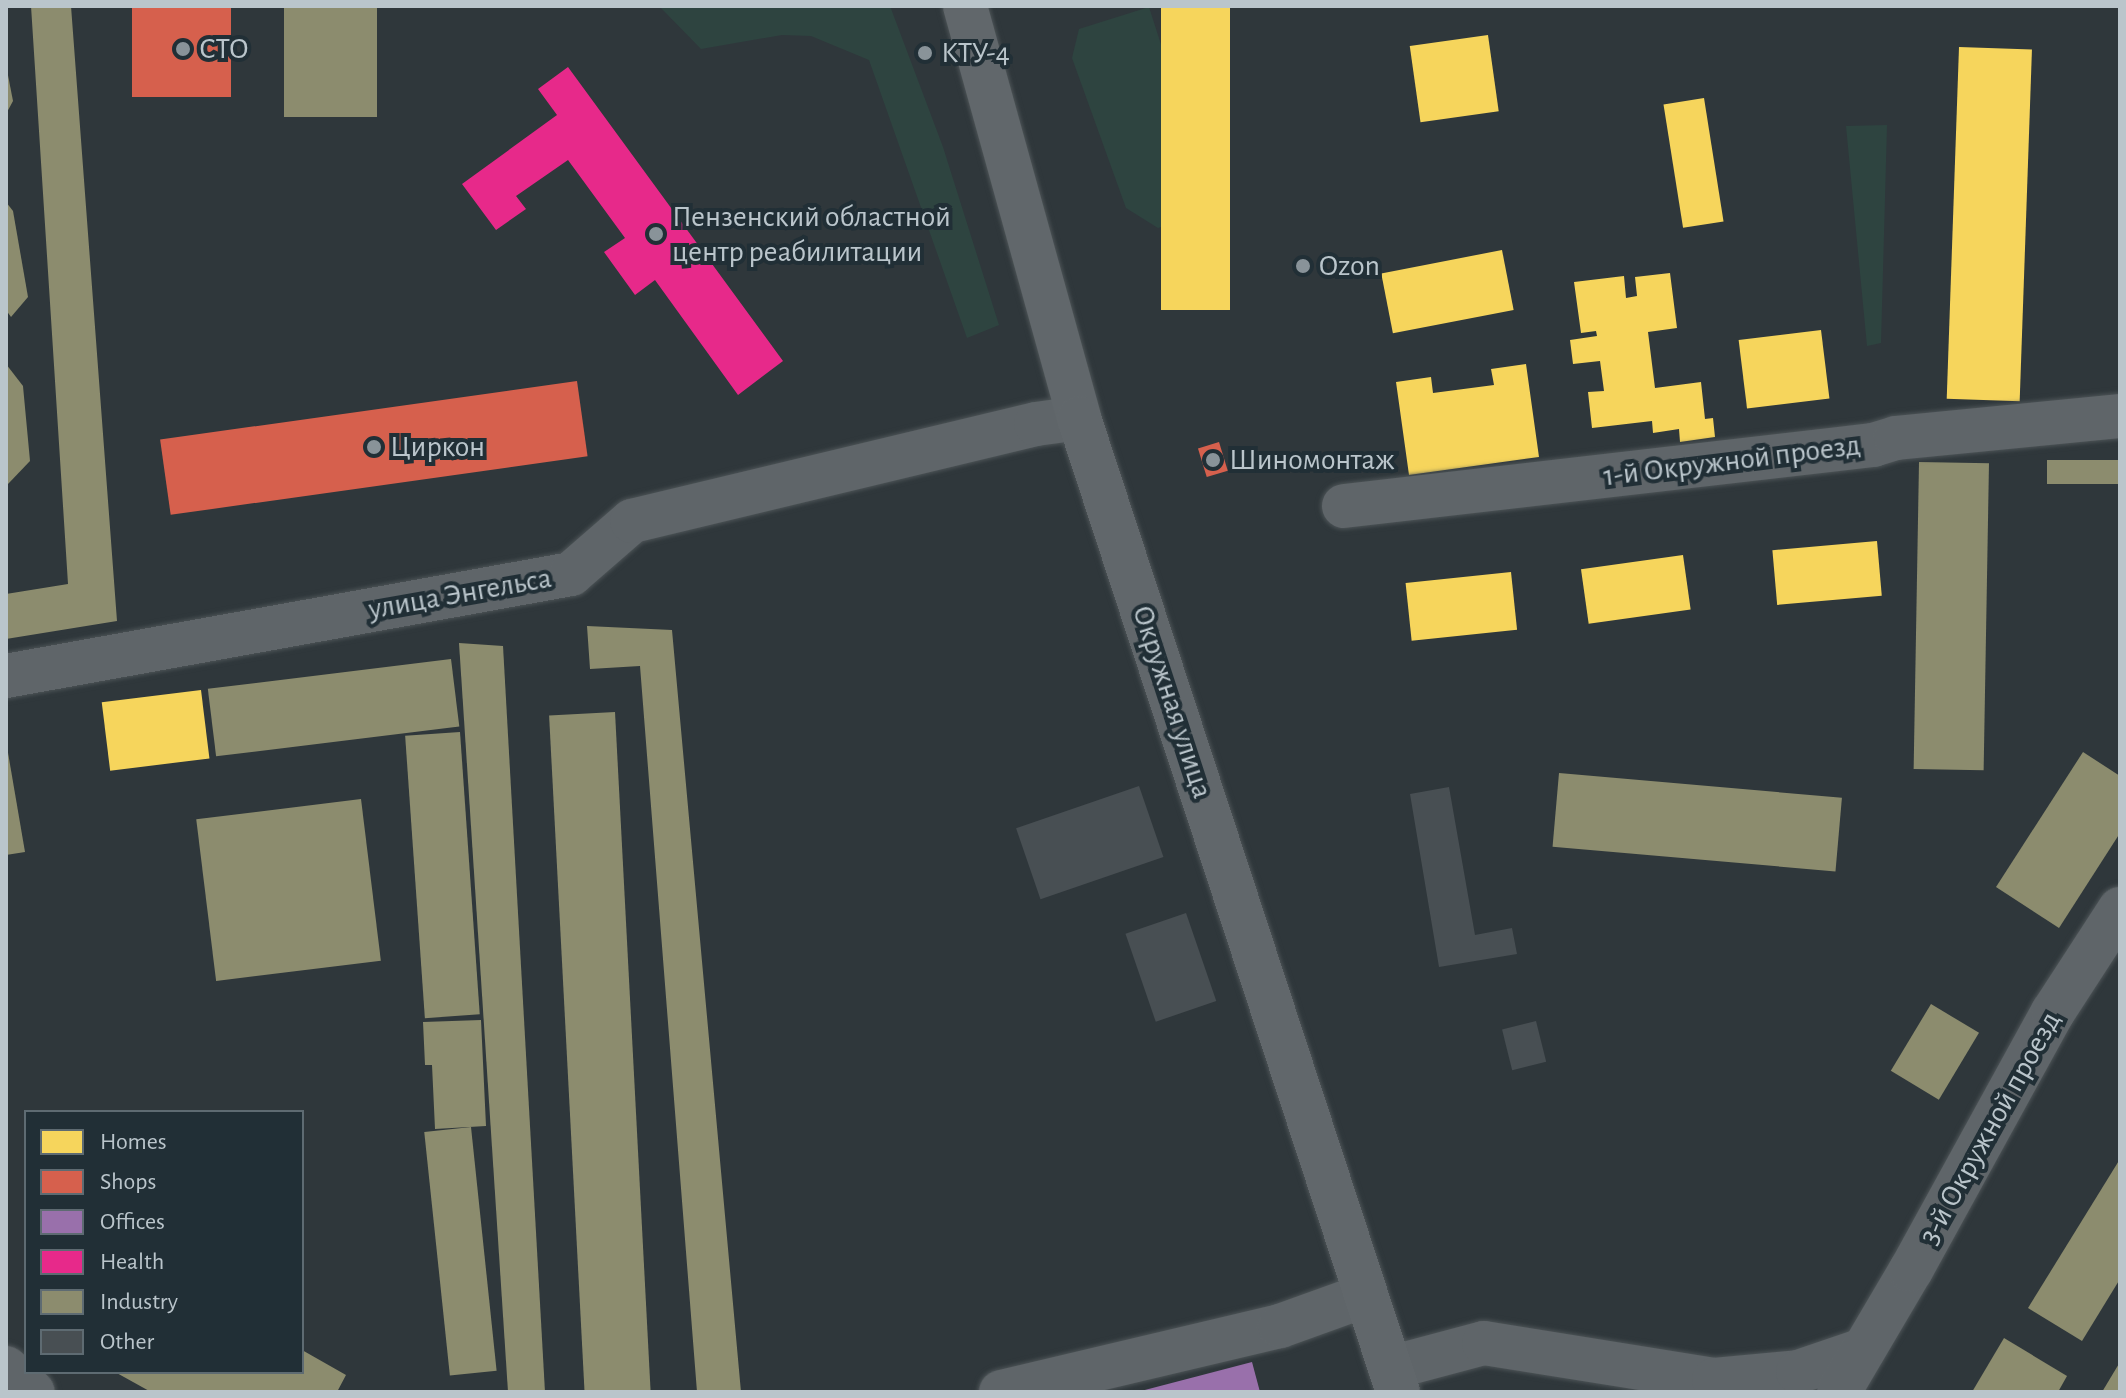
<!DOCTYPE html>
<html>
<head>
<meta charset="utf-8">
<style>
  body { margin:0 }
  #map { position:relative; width:2126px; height:1398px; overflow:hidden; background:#2f373b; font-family:"Alegreya Sans",sans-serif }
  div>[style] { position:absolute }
  .green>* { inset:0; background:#2e4440 }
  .homes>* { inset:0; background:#f6d55c; transform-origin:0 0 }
  .shops>* { inset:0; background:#d6604d; transform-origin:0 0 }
  .offices>* { inset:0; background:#9970ab }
  .health>* { inset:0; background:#e7298a }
  .industry>* { inset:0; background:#8c8c6e; transform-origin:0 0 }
  .building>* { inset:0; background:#484f53; transform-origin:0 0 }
  .roads { filter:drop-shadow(0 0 2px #4c5356) drop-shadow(0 0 2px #4c5356) }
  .minor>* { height:44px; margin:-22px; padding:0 22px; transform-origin:22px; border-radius:22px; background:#5f6569 }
  .major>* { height:44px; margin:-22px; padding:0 22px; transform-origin:22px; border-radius:22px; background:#61676b }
  .dots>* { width:22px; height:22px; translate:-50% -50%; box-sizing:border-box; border:4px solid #212f36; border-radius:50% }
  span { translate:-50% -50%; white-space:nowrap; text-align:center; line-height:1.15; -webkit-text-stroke:8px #212f36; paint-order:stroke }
  .poi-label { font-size:30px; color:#bac5cb }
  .left { translate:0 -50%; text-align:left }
  .street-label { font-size:30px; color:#bac5cb }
  .frame { position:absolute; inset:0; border:8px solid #bac5cb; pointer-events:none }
  .legend { position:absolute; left:24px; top:1110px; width:280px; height:264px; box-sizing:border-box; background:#212f36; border:2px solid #5e6b72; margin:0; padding:10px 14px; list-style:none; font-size:24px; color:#bac5cb }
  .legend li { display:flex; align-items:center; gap:16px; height:40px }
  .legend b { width:40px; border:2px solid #5e6b72 }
</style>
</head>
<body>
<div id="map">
  <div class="green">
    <i style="clip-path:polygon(659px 6px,890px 6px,943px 147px,999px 325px,967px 338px,869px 60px,811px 36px,782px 35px,701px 49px)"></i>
    <i style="clip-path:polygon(1149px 7px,1214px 210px,1158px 228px,1126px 208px,1072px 58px,1079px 29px)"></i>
    <i style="clip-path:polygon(1887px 125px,1881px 343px,1867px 346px,1846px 126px)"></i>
  </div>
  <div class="homes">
    <i style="left:1161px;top:6px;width:69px;height:304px"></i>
    <i style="left:1488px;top:35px;width:77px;height:79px;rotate:82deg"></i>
    <i style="left:1959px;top:47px;width:73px;height:352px;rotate:2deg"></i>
    <i style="left:1704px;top:98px;width:125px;height:41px;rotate:81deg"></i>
    <i style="left:1502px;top:250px;width:61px;height:123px;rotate:79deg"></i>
    <i style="clip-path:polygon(1670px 273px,1677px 328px,1648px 332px,1655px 388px,1701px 382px,1705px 419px,1713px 418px,1715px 437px,1680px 442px,1679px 429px,1653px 433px,1652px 421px,1592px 428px,1588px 392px,1604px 391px,1600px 361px,1573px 364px,1570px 340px,1597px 336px,1596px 331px,1581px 333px,1574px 282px,1624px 276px,1626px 298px,1637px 296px,1635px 277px)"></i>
    <i style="left:1821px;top:330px;width:69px;height:83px;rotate:83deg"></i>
    <i style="clip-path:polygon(1526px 364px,1539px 457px,1409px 475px,1396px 382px,1431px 377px,1433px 393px,1494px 385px,1491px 369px)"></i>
    <i style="left:1877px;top:541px;width:55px;height:105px;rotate:85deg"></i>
    <i style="left:1683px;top:555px;width:55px;height:103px;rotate:82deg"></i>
    <i style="left:1511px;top:572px;width:58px;height:106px;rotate:84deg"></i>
    <i style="left:201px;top:690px;width:69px;height:100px;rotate:83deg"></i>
  </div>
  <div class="shops">
    <i style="left:132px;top:6px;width:99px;height:91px"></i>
    <i style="left:577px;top:381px;width:76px;height:421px;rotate:82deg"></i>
    <i style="left:1219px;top:442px;width:30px;height:22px;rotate:73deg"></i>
  </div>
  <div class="offices">
    <i style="clip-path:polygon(1252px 1362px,1260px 1392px,1141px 1392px,1141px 1391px)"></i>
  </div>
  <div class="health">
    <i style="clip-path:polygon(568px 67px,783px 361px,738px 395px,655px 280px,635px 295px,604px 252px,625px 238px,568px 160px,516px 196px,526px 209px,496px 230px,462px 184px,557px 115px,538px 89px)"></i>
  </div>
  <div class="industry">
    <i style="clip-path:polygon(31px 6px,71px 6px,117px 621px,6px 639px,6px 594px,68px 584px)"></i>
    <i style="left:284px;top:6px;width:93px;height:111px"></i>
    <i style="clip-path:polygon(6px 65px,13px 101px,6px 114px)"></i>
    <i style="clip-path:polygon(6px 202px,13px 211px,28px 297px,11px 317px,6px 310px)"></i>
    <i style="clip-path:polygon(6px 364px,23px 386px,30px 461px,8px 484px)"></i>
    <i style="left:2120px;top:460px;width:24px;height:73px;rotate:90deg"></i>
    <i style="left:1919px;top:462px;width:70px;height:307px;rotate:1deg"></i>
    <i style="clip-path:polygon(587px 626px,672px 630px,741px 1392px,697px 1392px,640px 666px,590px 669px)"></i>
    <i style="clip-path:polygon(459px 643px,503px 646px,545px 1392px,508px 1392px)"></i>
    <i style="left:451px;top:659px;width:68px;height:245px;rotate:83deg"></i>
    <i style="left:615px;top:712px;width:681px;height:66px;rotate:87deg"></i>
    <i style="left:460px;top:732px;width:283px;height:55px;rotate:86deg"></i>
    <i style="clip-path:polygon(6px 741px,25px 852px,6px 855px)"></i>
    <i style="clip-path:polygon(2083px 752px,2120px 776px,2120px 833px,2059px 928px,1996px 887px)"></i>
    <i style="left:1559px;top:773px;width:284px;height:74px;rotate:5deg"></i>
    <i style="left:361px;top:799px;width:163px;height:166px;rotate:83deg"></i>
    <i style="left:1931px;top:1004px;width:56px;height:78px;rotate:31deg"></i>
    <i style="clip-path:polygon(481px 1020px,486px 1126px,435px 1129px,432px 1065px,425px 1065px,423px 1022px)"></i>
    <i style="left:471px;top:1127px;width:245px;height:47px;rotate:84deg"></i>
    <i style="clip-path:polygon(2120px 1159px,2120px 1279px,2082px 1341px,2028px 1308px)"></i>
    <i style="clip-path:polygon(2004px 1338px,2067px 1376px,2058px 1392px,1972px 1392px)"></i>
    <i style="clip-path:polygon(302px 1350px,346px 1375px,337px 1392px,151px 1392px,115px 1372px,302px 1372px)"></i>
    <i style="clip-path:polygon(2120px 1362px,2120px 1392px,2102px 1392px)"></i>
  </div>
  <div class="building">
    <i style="left:1139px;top:786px;width:75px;height:130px;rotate:71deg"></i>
    <i style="clip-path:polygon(1449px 787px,1475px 935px,1512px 928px,1517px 954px,1439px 967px,1410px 794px)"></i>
    <i style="left:1186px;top:913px;width:93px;height:64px;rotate:71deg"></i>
    <i style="left:1536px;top:1021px;width:42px;height:35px;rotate:76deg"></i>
  </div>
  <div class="roads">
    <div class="minor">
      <i style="left:1344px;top:506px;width:533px;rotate:-6.58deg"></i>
      <i style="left:1873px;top:445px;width:24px;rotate:-17deg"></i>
      <i style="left:1896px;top:438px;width:225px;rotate:-5.6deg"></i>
      <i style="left:6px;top:676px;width:574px;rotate:-10.23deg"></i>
      <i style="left:571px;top:574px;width:81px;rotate:-41deg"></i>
      <i style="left:632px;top:521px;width:415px;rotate:-13.5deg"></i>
      <i style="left:1036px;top:424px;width:43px;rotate:-7.9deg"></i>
      <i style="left:6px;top:1368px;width:36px;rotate:42deg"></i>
      <i style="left:1390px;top:1368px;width:97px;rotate:-14.9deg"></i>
      <i style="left:1484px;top:1343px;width:233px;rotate:9.1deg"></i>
      <i style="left:1714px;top:1380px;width:84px;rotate:-5.4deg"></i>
      <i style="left:1798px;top:1372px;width:69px;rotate:-18.7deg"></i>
      <i style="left:1001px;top:1392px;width:287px;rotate:-13.3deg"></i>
      <i style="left:1280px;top:1326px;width:91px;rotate:-19.8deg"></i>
      <i style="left:1839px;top:1392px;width:142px;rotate:-59.5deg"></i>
      <i style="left:1911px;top:1270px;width:294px;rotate:-61.2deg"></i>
      <i style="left:2053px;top:1012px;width:123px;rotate:-57deg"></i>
    </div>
    <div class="major">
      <i style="left:965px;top:6px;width:427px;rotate:74.5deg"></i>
      <i style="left:1079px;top:418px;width:1025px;rotate:71.87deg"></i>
    </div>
  </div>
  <div class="dots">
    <i style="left:183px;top:49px;background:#899399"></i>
    <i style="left:925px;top:53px;background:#899399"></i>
    <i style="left:656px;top:234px;background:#899399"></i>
    <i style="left:1303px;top:266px;background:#899399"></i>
    <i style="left:374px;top:447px;background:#899399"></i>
    <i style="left:1213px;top:460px;background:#899399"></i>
  </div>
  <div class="poi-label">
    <span class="left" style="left:199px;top:49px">СТО</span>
    <span class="left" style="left:941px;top:53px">КТУ-4</span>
    <span class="left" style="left:672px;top:234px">Пензенский областной<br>центр реабилитации</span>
    <span class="left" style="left:1319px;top:266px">Ozon</span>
    <span class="left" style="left:390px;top:447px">Циркон</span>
    <span class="left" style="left:1229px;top:460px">Шиномонтаж</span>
  </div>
  <div class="street-label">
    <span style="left:1732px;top:461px;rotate:-7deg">1-й Окружной проезд</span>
    <span style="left:460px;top:594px;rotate:-10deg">улица Энгельса</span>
    <span style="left:1172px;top:702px;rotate:72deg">Окружная улица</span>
    <span style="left:1990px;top:1128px;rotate:-61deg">3-й Окружной проезд</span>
  </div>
  <div class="frame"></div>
  <ul class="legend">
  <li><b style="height:22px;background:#f6d55c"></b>Homes</li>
  <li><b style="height:22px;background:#d6604d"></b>Shops</li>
  <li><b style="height:22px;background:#9970ab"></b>Offices</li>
  <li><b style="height:22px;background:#e7298a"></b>Health</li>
  <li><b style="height:22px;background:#8c8c6e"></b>Industry</li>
  <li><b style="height:22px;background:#484f53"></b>Other</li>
  </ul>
</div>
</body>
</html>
